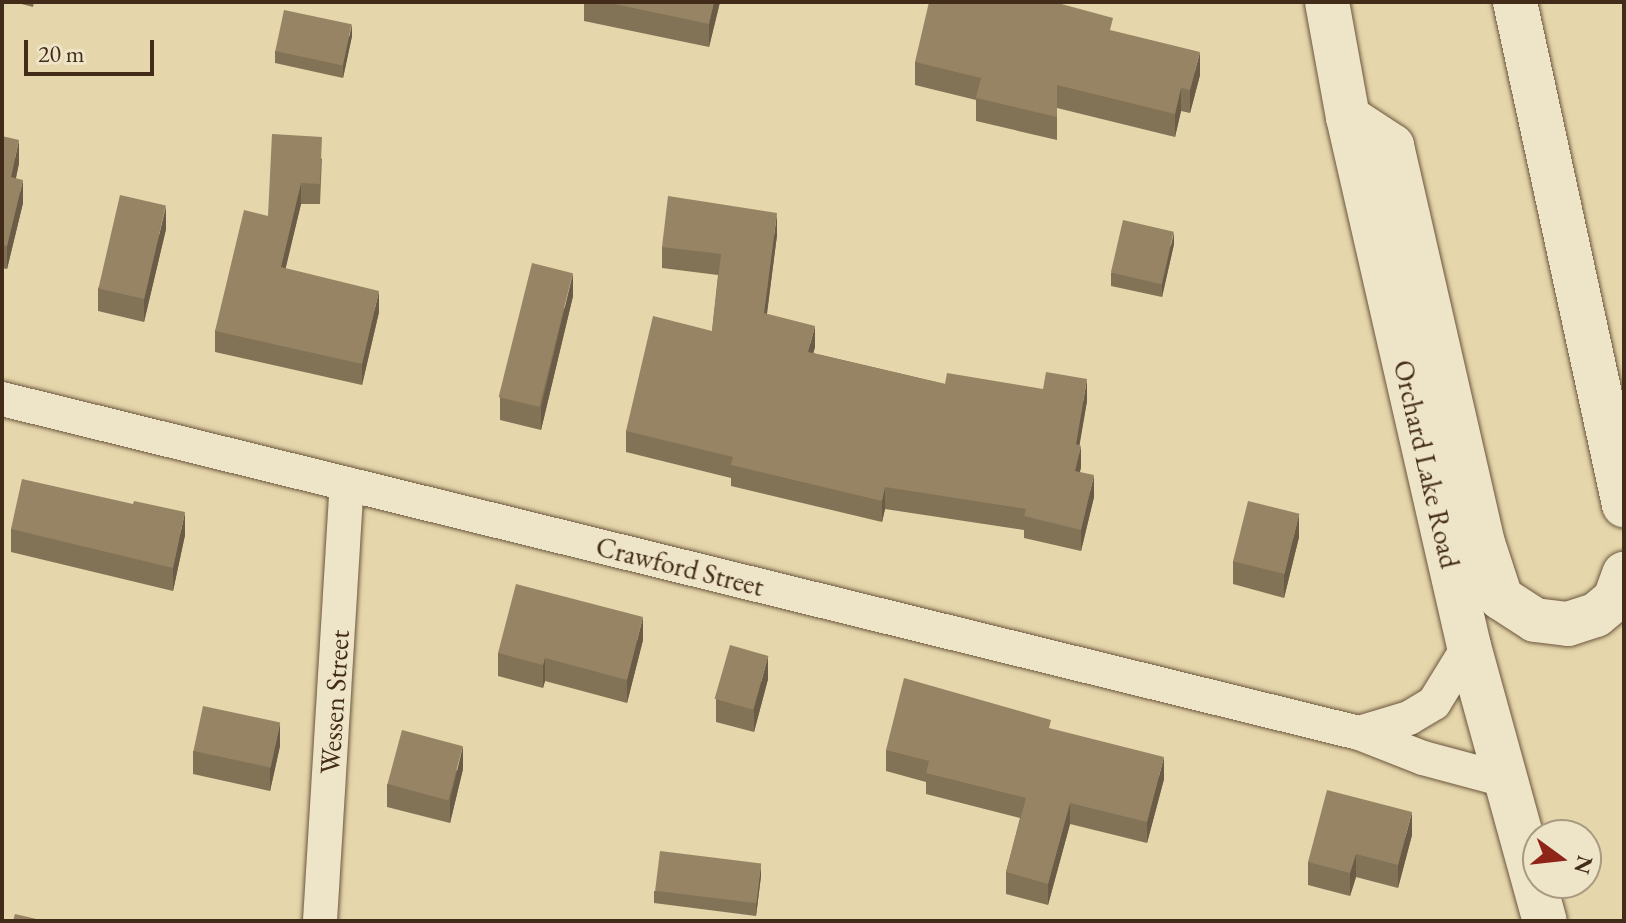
<!DOCTYPE html>
<html>
<head>
<meta charset="utf-8">
<style>
  body { margin:0 }
  #map { position:relative; width:1626px; height:923px; overflow:hidden; background:#e5d6ab; font-family:"EB Garamond",serif }
  div>[style] { position:absolute }
  .roads { filter:drop-shadow(0 0 2px #6b563d) drop-shadow(0 0 2px #6b563d) }
  .street>* { height:34px; margin:-17px; padding:0 17px; transform-origin:17px; border-radius:17px; background:#eee4c8 }
  .secondary>* { height:44px; margin:-22px; padding:0 22px; transform-origin:22px; border-radius:22px; background:#eee4c8 }
  .wall>* { inset:0; background:#827256 }
  .shaded-wall>* { inset:0; background:#6a5c46 }
  .building>* { inset:0; background:#978464; transform-origin:0 0 }
  span { translate:-50% -50%; white-space:nowrap; text-align:center; line-height:1.15; -webkit-text-stroke:6px #eee4c8; paint-order:stroke }
  .street-label { font-size:28px; color:#422b18 }
  .frame { position:absolute; inset:0; border:4px solid #422b18; pointer-events:none }
  .north { position:absolute; left:1522px; top:819px; width:80px; height:80px; box-sizing:border-box; background:#eee4c8; border:2px solid #a99a82; border-radius:50%; rotate:105deg; font-size:22px; font-weight:700; line-height:32px; text-align:center; color:#422b18 }
  .north::after { content:''; display:block; margin:auto; width:28px; height:36px; background:#8f2418; clip-path:polygon(50% 0,100% 100%,50% 72%,0 100%) }
  .scale { position:absolute; left:24px; top:40px; width:130px; height:36px; box-sizing:border-box; border:4px solid #422b18; border-top:0; padding-left:10px; font-size:24px; line-height:28px; white-space:nowrap; color:#422b18; -webkit-text-stroke:6px #eee4c8; paint-order:stroke }
</style>
</head>
<body>
<div id="map">
  <div class="roads">
    <div class="street">
      <i style="left:2px;top:399px;width:1397px;rotate:13.83deg"></i>
      <i style="left:1359px;top:733px;width:69px;rotate:21.3deg"></i>
      <i style="left:1423px;top:758px;width:85px;rotate:15deg"></i>
      <i style="left:1359px;top:733px;width:52px;rotate:-16.7deg"></i>
      <i style="left:1409px;top:718px;width:29px;rotate:-31deg"></i>
      <i style="left:1434px;top:703px;width:67px;rotate:-58.4deg"></i>
      <i style="left:320px;top:921px;width:438px;rotate:-86.5deg"></i>
    </div>
    <div class="secondary">
      <i style="left:1327px;top:2px;width:117px;rotate:79.7deg"></i>
      <i style="left:1348px;top:117px;width:543px;rotate:77.12deg"></i>
      <i style="left:1469px;top:646px;width:285px;rotate:74.6deg"></i>
      <i style="left:1515px;top:2px;width:515px;rotate:77.77deg"></i>
      <i style="left:1348px;top:117px;width:53px;rotate:33.4deg"></i>
      <i style="left:1392px;top:146px;width:407px;rotate:77.1deg"></i>
      <i style="left:1483px;top:543px;width:58px;rotate:71.9deg"></i>
      <i style="left:1501px;top:598px;width:40px;rotate:32.9deg"></i>
      <i style="left:1535px;top:620px;width:33px;rotate:7deg"></i>
      <i style="left:1568px;top:624px;width:29px;rotate:-18deg"></i>
      <i style="left:1596px;top:615px;width:25px;rotate:-40deg"></i>
      <i style="left:1615px;top:599px;width:27px;rotate:-70deg"></i>
    </div>
  </div>
  <div class="wall">
    <i style="clip-path:polygon(14px 2px,34px 2px,33px 7px)"></i>
    <i style="clip-path:polygon(584px 2px,720px 2px,709px 47px,584px 21px)"></i>
    <i style="clip-path:polygon(1113px 31px,1200px 75px,1190px 113px,1181px 111px,1175px 137px,1057px 108px,1057px 140px,976px 121px,976px 100px,915px 85px,915px 62px)"></i>
    <i style="clip-path:polygon(352px 36px,343px 78px,275px 63px,275px 51px)"></i>
    <i style="clip-path:polygon(2px 136px,19px 163px,16px 178px,23px 203px,7px 269px,2px 268px)"></i>
    <i style="clip-path:polygon(322px 158px,320px 204px,301px 204px,285px 269px,379px 312px,362px 385px,215px 352px,215px 331px,268px 216px)"></i>
    <i style="clip-path:polygon(166px 229px,144px 322px,98px 311px,98px 288px)"></i>
    <i style="clip-path:polygon(777px 235px,767px 314px,815px 347px,813px 353px,945px 384px,1087px 401px,1079px 445px,1081px 467px,1080px 472px,1094px 497px,1081px 551px,1024px 538px,1024px 530px,885px 509px,882px 522px,731px 486px,731px 478px,626px 452px,626px 431px,712px 331px,718px 275px,662px 268px,662px 247px)"></i>
    <i style="clip-path:polygon(1174px 244px,1162px 297px,1111px 286px,1111px 273px)"></i>
    <i style="clip-path:polygon(573px 296px,541px 430px,500px 420px,500px 397px)"></i>
    <i style="clip-path:polygon(133px 504px,185px 535px,173px 591px,11px 552px,11px 529px)"></i>
    <i style="clip-path:polygon(1299px 537px,1284px 598px,1233px 584px,1233px 561px)"></i>
    <i style="clip-path:polygon(643px 640px,627px 703px,545px 681px,543px 688px,498px 676px,498px 653px)"></i>
    <i style="clip-path:polygon(768px 679px,754px 732px,716px 722px,716px 699px)"></i>
    <i style="clip-path:polygon(1051px 729px,1164px 779px,1147px 843px,1070px 824px,1048px 905px,1006px 894px,1006px 872px,1020px 818px,926px 794px,926px 782px,886px 771px,886px 750px)"></i>
    <i style="clip-path:polygon(280px 746px,270px 791px,193px 774px,193px 751px)"></i>
    <i style="clip-path:polygon(463px 769px,450px 823px,387px 807px,387px 784px)"></i>
    <i style="clip-path:polygon(1412px 835px,1398px 888px,1356px 877px,1350px 896px,1308px 885px,1308px 862px)"></i>
    <i style="clip-path:polygon(761px 876px,756px 916px,654px 903px,654px 891px)"></i>
  </div>
  <div class="shaded-wall">
    <i style="clip-path:polygon(714px 2px,720px 2px,709px 47px,709px 24px)"></i>
    <i style="clip-path:polygon(352px 24px,352px 36px,343px 78px,343px 65px)"></i>
    <i style="clip-path:polygon(1200px 52px,1200px 75px,1190px 113px,1190px 90px)"></i>
    <i style="clip-path:polygon(1181px 88px,1181px 111px,1175px 137px,1175px 114px)"></i>
    <i style="clip-path:polygon(19px 140px,19px 163px,11px 200px,11px 177px)"></i>
    <i style="clip-path:polygon(23px 180px,23px 203px,7px 269px,7px 246px)"></i>
    <i style="clip-path:polygon(301px 183px,301px 204px,281px 288px,281px 267px)"></i>
    <i style="clip-path:polygon(166px 206px,166px 229px,144px 322px,144px 299px)"></i>
    <i style="clip-path:polygon(777px 213px,777px 235px,764px 335px,764px 313px)"></i>
    <i style="clip-path:polygon(1174px 232px,1174px 244px,1162px 297px,1162px 285px)"></i>
    <i style="clip-path:polygon(573px 273px,573px 296px,541px 430px,541px 407px)"></i>
    <i style="clip-path:polygon(379px 291px,379px 312px,362px 385px,362px 364px)"></i>
    <i style="clip-path:polygon(815px 326px,815px 347px,808px 373px,808px 352px)"></i>
    <i style="clip-path:polygon(1087px 379px,1087px 401px,1076px 466px,1076px 444px)"></i>
    <i style="clip-path:polygon(1081px 446px,1081px 467px,1075px 492px,1075px 471px)"></i>
    <i style="clip-path:polygon(1094px 475px,1094px 497px,1081px 551px,1081px 530px)"></i>
    <i style="clip-path:polygon(885px 487px,885px 509px,882px 522px,882px 501px)"></i>
    <i style="clip-path:polygon(185px 512px,185px 535px,173px 591px,173px 568px)"></i>
    <i style="clip-path:polygon(1299px 514px,1299px 537px,1284px 598px,1284px 575px)"></i>
    <i style="clip-path:polygon(643px 617px,643px 640px,627px 703px,627px 680px)"></i>
    <i style="clip-path:polygon(768px 656px,768px 679px,754px 732px,754px 709px)"></i>
    <i style="clip-path:polygon(545px 658px,545px 681px,543px 688px,543px 665px)"></i>
    <i style="clip-path:polygon(280px 723px,280px 746px,270px 791px,270px 768px)"></i>
    <i style="clip-path:polygon(463px 746px,463px 769px,450px 823px,450px 800px)"></i>
    <i style="clip-path:polygon(1164px 757px,1164px 779px,1147px 843px,1147px 822px)"></i>
    <i style="clip-path:polygon(1070px 803px,1070px 824px,1048px 905px,1048px 884px)"></i>
    <i style="clip-path:polygon(1412px 812px,1412px 835px,1398px 888px,1398px 865px)"></i>
    <i style="clip-path:polygon(1356px 854px,1356px 877px,1350px 896px,1350px 873px)"></i>
    <i style="clip-path:polygon(761px 864px,761px 876px,756px 916px,756px 904px)"></i>
  </div>
  <div class="building">
    <i style="clip-path:polygon(605px 2px,714px 2px,709px 24px)"></i>
    <i style="clip-path:polygon(929px 2px,1054px 2px,1113px 18px,1110px 30px,1200px 52px,1190px 90px,1181px 88px,1175px 114px,1057px 85px,1057px 117px,976px 98px,981px 78px,915px 62px)"></i>
    <i style="left:284px;top:10px;width:69px;height:42px;rotate:12deg"></i>
    <i style="clip-path:polygon(272px 134px,322px 137px,320px 184px,301px 183px,281px 267px,379px 291px,362px 364px,215px 331px,244px 210px,268px 216px)"></i>
    <i style="clip-path:polygon(2px 136px,19px 140px,11px 177px,23px 180px,7px 246px,2px 245px)"></i>
    <i style="left:120px;top:195px;width:47px;height:96px;rotate:13deg"></i>
    <i style="clip-path:polygon(668px 196px,777px 213px,764px 313px,815px 326px,808px 352px,945px 384px,947px 373px,1043px 389px,1046px 372px,1087px 379px,1076px 444px,1081px 446px,1075px 471px,1094px 475px,1081px 530px,1024px 516px,1026px 509px,885px 487px,882px 501px,731px 465px,733px 457px,626px 431px,653px 316px,712px 331px,721px 254px,662px 247px)"></i>
    <i style="left:1123px;top:220px;width:52px;height:54px;rotate:13deg"></i>
    <i style="left:532px;top:263px;width:42px;height:138px;rotate:14deg"></i>
    <i style="clip-path:polygon(22px 479px,133px 504px,134px 501px,185px 512px,173px 568px,11px 529px)"></i>
    <i style="left:1248px;top:501px;width:53px;height:62px;rotate:14deg"></i>
    <i style="clip-path:polygon(516px 584px,643px 617px,627px 680px,545px 658px,543px 665px,498px 653px)"></i>
    <i style="left:730px;top:645px;width:40px;height:56px;rotate:16deg"></i>
    <i style="clip-path:polygon(904px 678px,1051px 720px,1049px 728px,1164px 757px,1147px 822px,1070px 803px,1048px 884px,1006px 872px,1026px 798px,926px 773px,929px 761px,886px 750px)"></i>
    <i style="left:203px;top:706px;width:79px;height:46px;rotate:12deg"></i>
    <i style="left:402px;top:730px;width:63px;height:56px;rotate:15deg"></i>
    <i style="clip-path:polygon(1327px 790px,1412px 812px,1398px 865px,1356px 854px,1350px 873px,1308px 862px)"></i>
    <i style="left:660px;top:851px;width:102px;height:40px;rotate:7deg"></i>
    <i style="clip-path:polygon(15px 914px,45px 921px,13px 921px)"></i>
  </div>
  <div class="street-label">
    <span style="left:1427px;top:464px;rotate:77deg">Orchard Lake Road</span>
    <span style="left:680px;top:566px;rotate:14deg">Crawford Street</span>
    <span style="left:334px;top:702px;rotate:-86deg">Wessen Street</span>
  </div>
  <div class="frame"></div>
  <div class="north">N</div>
  <div class="scale">20 m</div>
</div>
</body>
</html>
